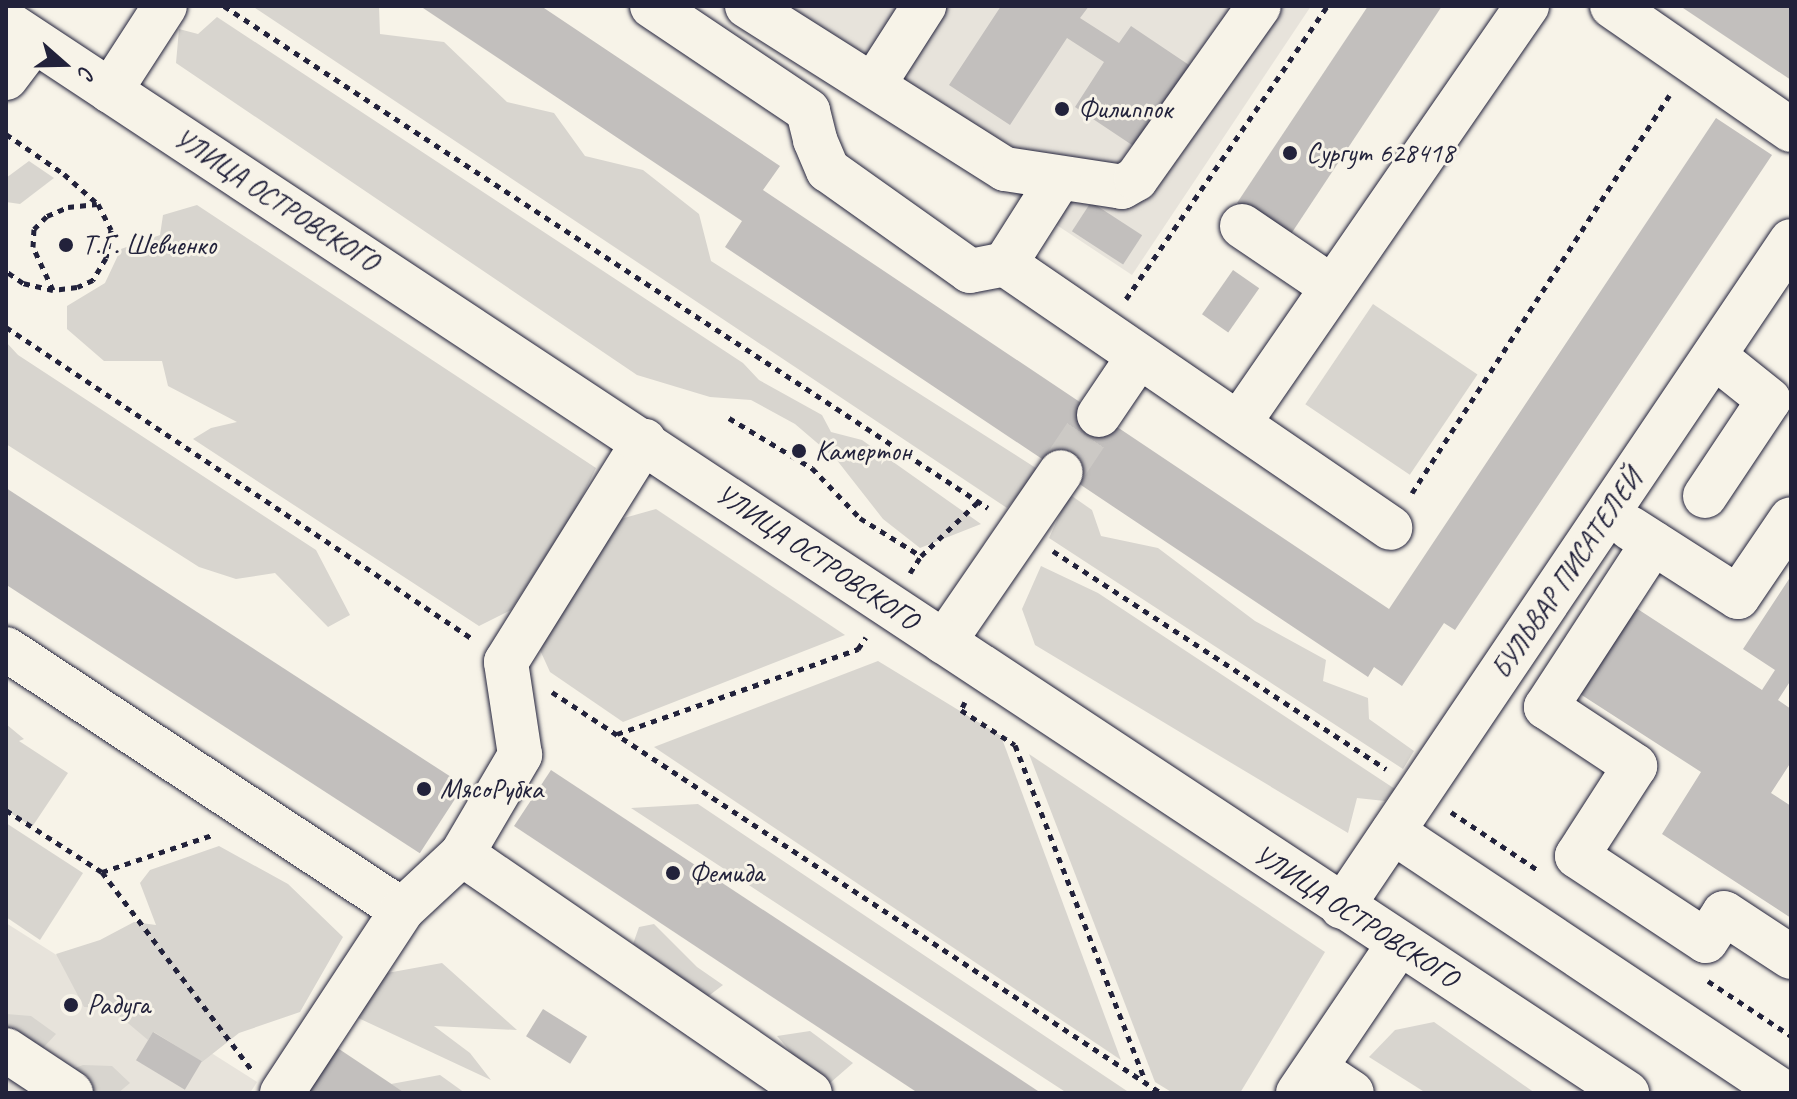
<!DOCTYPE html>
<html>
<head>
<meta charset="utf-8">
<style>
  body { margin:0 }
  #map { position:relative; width:1797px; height:1099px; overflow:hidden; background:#f7f3e8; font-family:Caveat,sans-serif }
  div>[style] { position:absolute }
  .built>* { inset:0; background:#e7e3db }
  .green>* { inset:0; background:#d8d5cf; transform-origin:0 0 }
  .building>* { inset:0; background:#c2bfbd; transform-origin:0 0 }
  .minor-tunnel>* { height:44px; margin-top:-22px; transform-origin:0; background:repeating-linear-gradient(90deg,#ccc9c5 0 44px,transparent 0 66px) }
  .path>* { height:5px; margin-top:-2.5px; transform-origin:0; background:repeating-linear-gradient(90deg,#22223b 0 6px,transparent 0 12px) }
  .roads { filter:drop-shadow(0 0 2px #22223b) drop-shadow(0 0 2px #22223b) }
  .minor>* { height:44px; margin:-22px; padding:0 22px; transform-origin:22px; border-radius:22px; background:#f7f3e8 }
  .major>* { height:44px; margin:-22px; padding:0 22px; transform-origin:22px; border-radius:22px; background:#f7f3e8 }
  .dots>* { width:22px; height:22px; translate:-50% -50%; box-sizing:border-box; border:4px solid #f7f3e8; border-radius:50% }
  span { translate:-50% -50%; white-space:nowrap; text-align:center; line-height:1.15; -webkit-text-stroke:6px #f7f3e8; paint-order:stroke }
  .poi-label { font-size:28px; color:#22223b }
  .left { translate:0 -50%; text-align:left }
  .street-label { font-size:28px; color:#22223b }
  .frame { position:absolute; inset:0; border:8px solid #22223b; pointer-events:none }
  .north { position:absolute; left:24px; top:24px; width:80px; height:80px; -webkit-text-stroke:6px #f7f3e8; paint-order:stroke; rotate:110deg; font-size:22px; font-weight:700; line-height:32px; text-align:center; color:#22223b }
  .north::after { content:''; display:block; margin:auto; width:28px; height:36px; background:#22223b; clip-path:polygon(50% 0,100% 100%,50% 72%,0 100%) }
</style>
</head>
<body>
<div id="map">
  <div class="built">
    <i style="clip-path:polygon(727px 6px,1311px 6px,1132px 275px)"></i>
    <i style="clip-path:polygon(6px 923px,257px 1082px,250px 1093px,6px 1093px)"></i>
  </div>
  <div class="green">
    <i style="clip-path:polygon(252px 6px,379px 6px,380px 34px,444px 42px,507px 102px,554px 113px,585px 156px,643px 170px,699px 214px,711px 261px,1039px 470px,1007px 508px)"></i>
    <i style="clip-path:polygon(217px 17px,743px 363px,759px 380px,822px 415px,831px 432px,862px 440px,981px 524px,920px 548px,883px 519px,836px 459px,795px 424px,751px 400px,710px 397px,637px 375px,176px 63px,179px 29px,198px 34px)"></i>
    <i style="clip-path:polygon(29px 161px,54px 178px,20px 204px,6px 202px,6px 178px)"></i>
    <i style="clip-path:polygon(197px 205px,596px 468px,577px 507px,511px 610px,479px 626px,193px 439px,211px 428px,237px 422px,168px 386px,162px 361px,104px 361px,67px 329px,67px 306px,105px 283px,121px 249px,160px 235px,163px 215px)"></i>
    <i style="left:1373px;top:304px;width:126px;height:121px;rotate:34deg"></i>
    <i style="clip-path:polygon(6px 342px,18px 355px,316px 550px,350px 615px,328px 627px,275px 573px,236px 579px,199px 567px,6px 444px)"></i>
    <i style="clip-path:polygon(1069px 494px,1092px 510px,1101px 536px,1158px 548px,1255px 621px,1326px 660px,1323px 681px,1368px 698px,1369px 719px,1414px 751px,1403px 769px,1049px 538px)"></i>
    <i style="clip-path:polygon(656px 509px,845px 635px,623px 722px,550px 672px,540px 650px,617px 520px)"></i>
    <i style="clip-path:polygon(1041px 566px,1098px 593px,1395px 789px,1385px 801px,1357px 798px,1348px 833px,1035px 645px,1022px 609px)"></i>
    <i style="clip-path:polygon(878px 661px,1001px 736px,1121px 1060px,654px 747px)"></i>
    <i style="clip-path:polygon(6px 724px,24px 739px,19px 741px,68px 773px,32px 827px,6px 810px)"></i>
    <i style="clip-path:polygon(1029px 754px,1325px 952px,1240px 1093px,1173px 1093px,1155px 1082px)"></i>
    <i style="clip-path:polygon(698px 804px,1130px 1093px,1131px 1093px,1067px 1093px,631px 808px)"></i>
    <i style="clip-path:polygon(6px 823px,83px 873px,40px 940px,6px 917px)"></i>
    <i style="clip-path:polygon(219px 846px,288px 884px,343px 937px,300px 1012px,239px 1033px,202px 1062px,154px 1032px,148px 1040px,110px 1008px,84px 1007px,56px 954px,100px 940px,134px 922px,156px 925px,140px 883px,150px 870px)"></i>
    <i style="clip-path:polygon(654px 924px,697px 967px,723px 985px,698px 1004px,669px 969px,633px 944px,639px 927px)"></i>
    <i style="clip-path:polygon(442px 963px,517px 1030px,434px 1026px,470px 1053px,491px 1080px,354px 1016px,376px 975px)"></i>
    <i style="clip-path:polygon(6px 1014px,31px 1016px,56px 1034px,43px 1048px,6px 1034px)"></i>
    <i style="clip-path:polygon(1434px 1022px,1535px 1093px,1426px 1093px,1369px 1057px,1395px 1030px)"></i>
    <i style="clip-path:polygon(810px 1031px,853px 1063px,830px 1083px,797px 1059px,777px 1036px)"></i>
    <i style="clip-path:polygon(83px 1065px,112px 1066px,130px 1083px,118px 1093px,90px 1093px,62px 1073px)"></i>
    <i style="clip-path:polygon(440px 1075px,465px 1093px,405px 1093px,391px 1084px)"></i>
  </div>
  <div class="building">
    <i style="clip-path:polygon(420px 6px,541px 6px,780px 166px,763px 190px,1389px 609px,1716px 118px,1772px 155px,1455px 630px,1444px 623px,1402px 686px,1374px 667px,1368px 677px,725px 247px,742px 221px)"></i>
    <i style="clip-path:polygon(1001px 6px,1089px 6px,1080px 18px,1119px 43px,1131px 26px,1195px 69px,1141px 151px,1075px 107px,1104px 62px,1067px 38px,1010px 125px,949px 85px)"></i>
    <i style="clip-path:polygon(1368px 6px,1442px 6px,1289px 237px,1237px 203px)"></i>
    <i style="clip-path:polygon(1680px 6px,1791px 6px,1791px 80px)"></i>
    <i style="left:1091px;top:202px;width:61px;height:35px;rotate:33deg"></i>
    <i style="left:1233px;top:270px;width:32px;height:54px;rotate:35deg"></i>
    <i style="left:6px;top:488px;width:546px;height:81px;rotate:33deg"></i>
    <i style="clip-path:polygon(1791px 576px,1791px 680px,1778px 700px,1791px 709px,1791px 762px,1771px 793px,1791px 806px,1791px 918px,1662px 834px,1701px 772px,1577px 692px,1633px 606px,1762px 690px,1775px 670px,1743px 649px)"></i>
    <i style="clip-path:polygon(551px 770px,1041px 1093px,918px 1093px,745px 979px,514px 826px)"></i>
    <i style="left:543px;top:1009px;width:52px;height:32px;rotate:32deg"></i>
    <i style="left:153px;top:1032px;width:57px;height:33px;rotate:31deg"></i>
    <i style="clip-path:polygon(333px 1045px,405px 1093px,302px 1093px)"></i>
  </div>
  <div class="minor-tunnel">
    <i style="left:1061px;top:472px;width:69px;rotate:-56.3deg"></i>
  </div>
  <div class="path">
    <i style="left:224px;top:6px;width:914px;rotate:33.31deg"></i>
    <i style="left:6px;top:134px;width:70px;rotate:34.6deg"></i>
    <i style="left:64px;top:174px;width:45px;rotate:41.4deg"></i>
    <i style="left:98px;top:204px;width:29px;rotate:63deg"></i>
    <i style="left:111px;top:230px;width:28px;rotate:100deg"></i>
    <i style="left:106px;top:258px;width:26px;rotate:121deg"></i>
    <i style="left:93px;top:280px;width:17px;rotate:156deg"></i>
    <i style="left:77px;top:287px;width:24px;rotate:173deg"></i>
    <i style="left:53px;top:290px;width:31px;rotate:-167deg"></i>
    <i style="left:23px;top:283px;width:21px;rotate:-145deg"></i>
    <i style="left:53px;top:290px;width:47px;rotate:-114.9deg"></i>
    <i style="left:33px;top:247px;width:18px;rotate:-87deg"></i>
    <i style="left:34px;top:229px;width:18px;rotate:-45deg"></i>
    <i style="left:47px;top:216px;width:23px;rotate:-23deg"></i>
    <i style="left:68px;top:207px;width:29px;rotate:-6deg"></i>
    <i style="left:1126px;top:299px;width:355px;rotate:-55.5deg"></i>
    <i style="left:6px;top:327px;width:563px;rotate:33.77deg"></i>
    <i style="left:729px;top:418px;width:97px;rotate:31.1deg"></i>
    <i style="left:812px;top:468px;width:69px;rotate:46.2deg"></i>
    <i style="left:860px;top:518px;width:72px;rotate:31.9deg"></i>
    <i style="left:1412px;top:493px;width:474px;rotate:-57.1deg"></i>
    <i style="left:1053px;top:551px;width:398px;rotate:33.2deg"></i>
    <i style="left:910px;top:573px;width:20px;rotate:-57deg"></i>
    <i style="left:921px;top:556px;width:79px;rotate:-43.5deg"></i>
    <i style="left:552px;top:692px;width:729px;rotate:33.36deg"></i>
    <i style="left:965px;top:702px;width:9px;rotate:117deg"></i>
    <i style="left:961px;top:710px;width:64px;rotate:32.9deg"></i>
    <i style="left:1015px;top:745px;width:360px;rotate:68.8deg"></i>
    <i style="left:617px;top:734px;width:256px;rotate:-19.4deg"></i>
    <i style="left:858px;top:649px;width:14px;rotate:-56deg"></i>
    <i style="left:6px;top:810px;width:114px;rotate:32.9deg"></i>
    <i style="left:102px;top:872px;width:248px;rotate:52.9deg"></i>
    <i style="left:1451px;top:812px;width:106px;rotate:33.8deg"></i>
    <i style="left:102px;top:872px;width:119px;rotate:-18.6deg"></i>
    <i style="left:1708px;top:981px;width:100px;rotate:33.5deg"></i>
  </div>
  <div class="roads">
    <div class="minor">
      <i style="left:652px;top:6px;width:188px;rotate:33.9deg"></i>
      <i style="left:808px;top:111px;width:30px;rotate:76deg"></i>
      <i style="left:815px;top:140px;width:33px;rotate:67deg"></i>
      <i style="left:828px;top:170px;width:174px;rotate:35.4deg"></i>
      <i style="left:970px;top:271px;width:36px;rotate:-11deg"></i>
      <i style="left:1005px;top:264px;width:467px;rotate:34.4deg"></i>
      <i style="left:747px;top:6px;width:305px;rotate:32.3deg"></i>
      <i style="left:1005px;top:169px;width:118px;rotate:8.7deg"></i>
      <i style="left:1122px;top:187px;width:16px;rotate:-30deg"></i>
      <i style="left:1136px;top:179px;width:212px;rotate:-54.6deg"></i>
      <i style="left:1612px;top:6px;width:218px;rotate:34.7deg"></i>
      <i style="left:6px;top:78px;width:46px;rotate:-52.9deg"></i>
      <i style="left:874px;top:84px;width:93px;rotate:-57.3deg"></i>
      <i style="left:110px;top:91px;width:101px;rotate:-57.1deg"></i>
      <i style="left:1242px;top:226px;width:109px;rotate:34.1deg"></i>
      <i style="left:1005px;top:264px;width:101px;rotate:-57.6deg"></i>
      <i style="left:1099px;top:415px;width:71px;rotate:-55.9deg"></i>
      <i style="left:1239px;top:423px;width:507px;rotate:-55.37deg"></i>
      <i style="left:1705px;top:496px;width:115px;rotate:-56.3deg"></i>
      <i style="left:1769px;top:400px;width:70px;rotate:-141.3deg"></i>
      <i style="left:1630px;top:528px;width:128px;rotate:32.6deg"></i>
      <i style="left:1738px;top:597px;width:94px;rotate:-55.8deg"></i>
      <i style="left:1653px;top:543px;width:196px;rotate:123.1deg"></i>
      <i style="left:1546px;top:707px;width:107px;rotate:33.5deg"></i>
      <i style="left:1635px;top:766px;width:107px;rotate:122.8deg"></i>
      <i style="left:1577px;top:856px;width:154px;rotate:33.4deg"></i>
      <i style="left:1706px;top:941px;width:33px;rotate:-57deg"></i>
      <i style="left:1724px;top:913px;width:80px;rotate:33.3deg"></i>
      <i style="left:944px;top:642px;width:206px;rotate:-55.5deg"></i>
      <i style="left:6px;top:649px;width:474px;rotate:33.4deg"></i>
      <i style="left:1393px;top:832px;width:471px;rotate:33.7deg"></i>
      <i style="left:462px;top:854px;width:422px;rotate:34.5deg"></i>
      <i style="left:1342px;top:907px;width:803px;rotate:-56.01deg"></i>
      <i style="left:6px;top:1050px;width:78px;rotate:33.5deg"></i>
      <i style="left:1316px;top:1069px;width:43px;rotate:33.7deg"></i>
      <i style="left:282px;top:1093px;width:219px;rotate:-56.7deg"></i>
      <i style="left:402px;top:910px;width:82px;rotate:-43deg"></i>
      <i style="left:462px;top:854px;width:115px;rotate:-59.6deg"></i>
      <i style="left:520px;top:755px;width:94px;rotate:-98.6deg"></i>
      <i style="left:506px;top:662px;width:261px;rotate:-58deg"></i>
      <i style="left:1298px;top:1093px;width:180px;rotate:-55.9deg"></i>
    </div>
    <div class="major">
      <i style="left:6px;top:22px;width:1943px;rotate:33.45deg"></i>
    </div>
  </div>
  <div class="dots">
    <i style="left:1062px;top:109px;background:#22223b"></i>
    <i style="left:1290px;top:153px;background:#22223b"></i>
    <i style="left:66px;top:245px;background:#22223b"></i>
    <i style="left:799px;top:451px;background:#22223b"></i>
    <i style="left:424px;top:789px;background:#22223b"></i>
    <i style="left:673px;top:873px;background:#22223b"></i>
    <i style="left:71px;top:1005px;background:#22223b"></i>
  </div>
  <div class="poi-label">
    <span class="left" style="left:1078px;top:109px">Филиппок</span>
    <span class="left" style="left:1306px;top:153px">Сургут 628418</span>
    <span class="left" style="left:82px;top:245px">Т.Г. Шевченко</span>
    <span class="left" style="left:815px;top:451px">Камертон</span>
    <span class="left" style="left:440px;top:789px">МясоРубка</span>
    <span class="left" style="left:689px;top:873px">Фемида</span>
    <span class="left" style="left:87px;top:1005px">Радуга</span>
  </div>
  <div class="street-label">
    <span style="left:276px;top:200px;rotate:33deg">УЛИЦА ОСТРОВСКОГО</span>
    <span style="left:817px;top:557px;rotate:34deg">УЛИЦА ОСТРОВСКОГО</span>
    <span style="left:1567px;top:574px;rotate:-56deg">БУЛЬВАР ПИСАТЕЛЕЙ</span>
    <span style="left:1356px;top:916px;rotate:33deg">УЛИЦА ОСТРОВСКОГО</span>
  </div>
  <div class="frame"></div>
  <div class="north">С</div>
</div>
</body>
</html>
